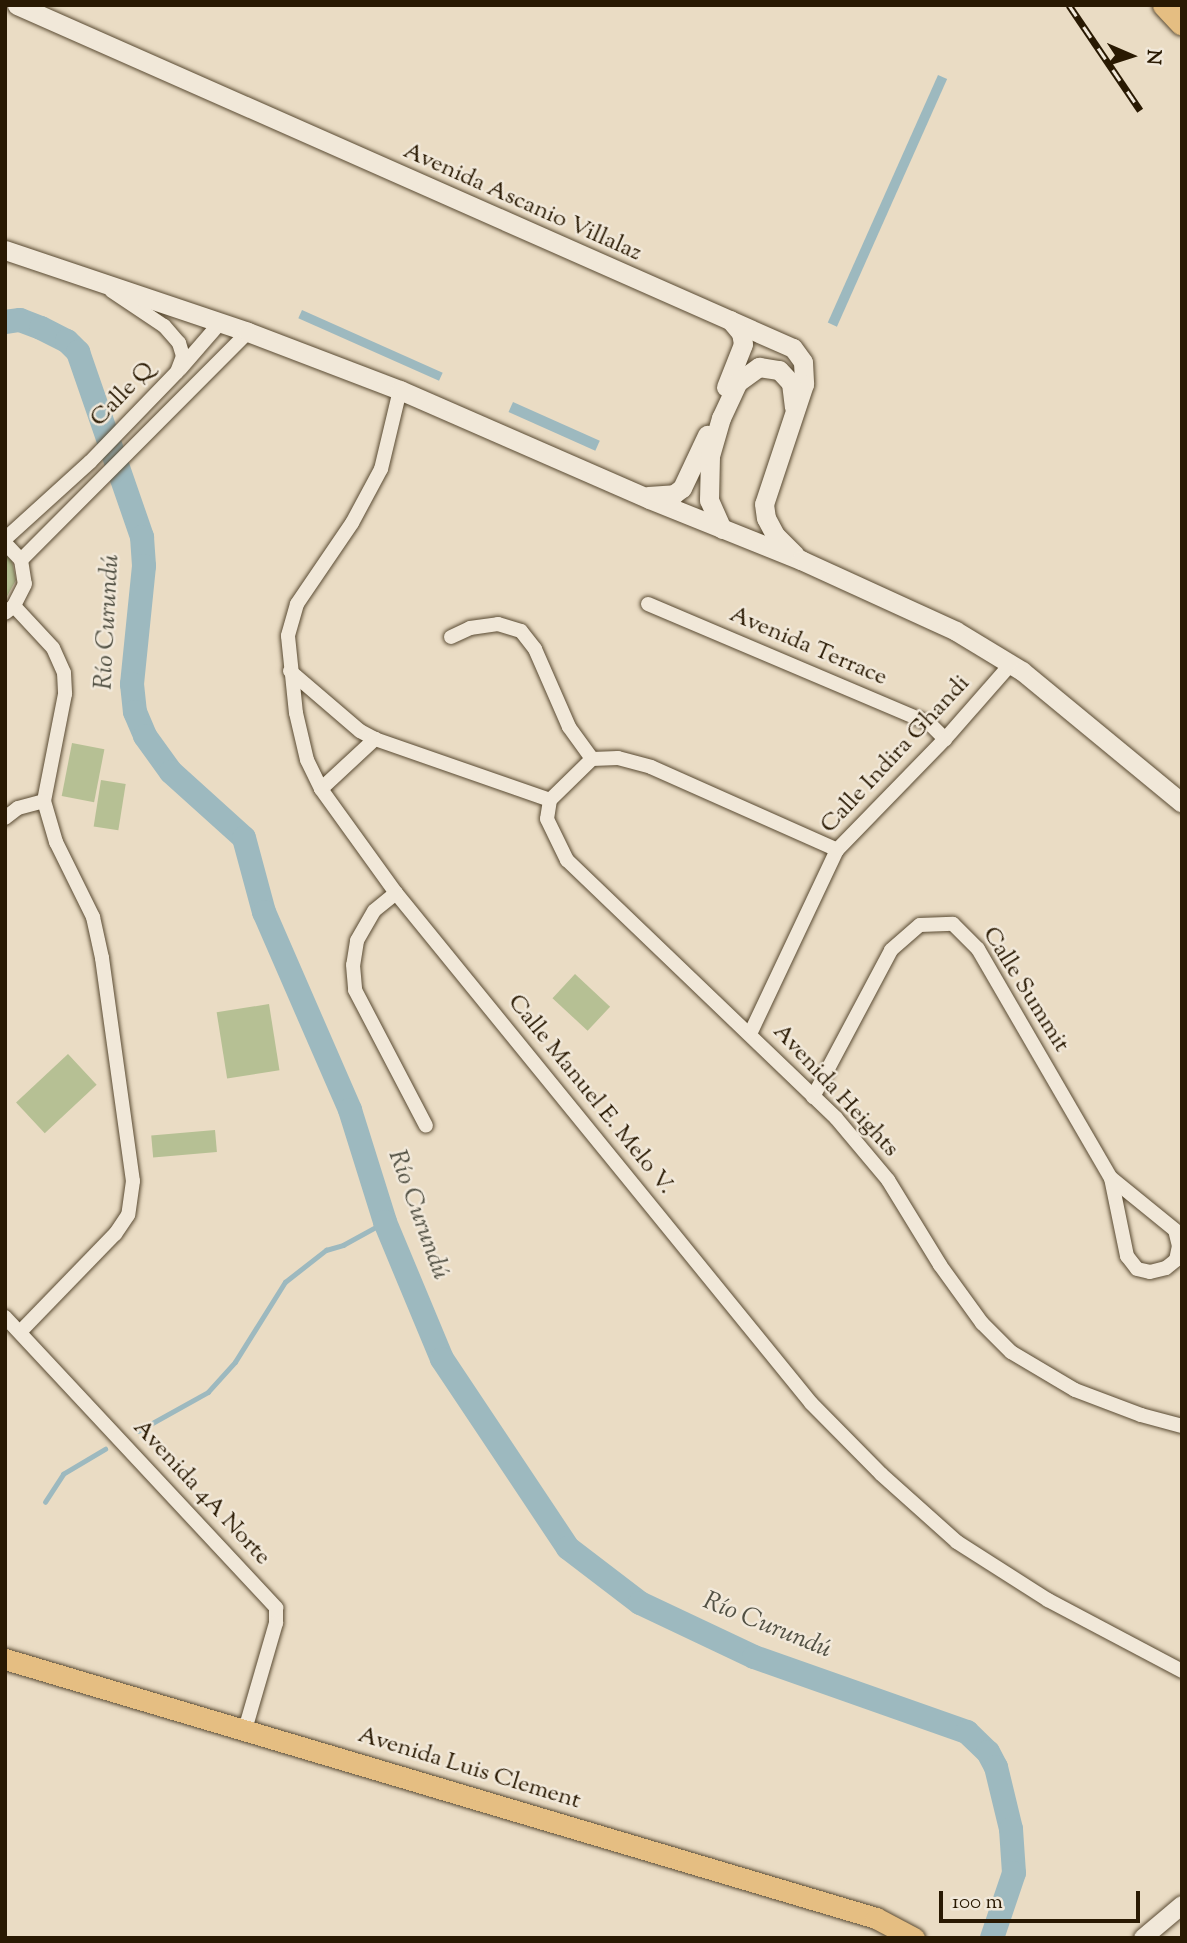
<!DOCTYPE html>
<html>
<head>
<meta charset="utf-8">
<style>
  body { margin:0 }
  #map { position:relative; width:1187px; height:1943px; overflow:hidden; background:#eadcc4; font-family:"Sorts Mill Goudy",serif }
  div>[style] { position:absolute }
  .green>* { inset:0; background:#b6c094; transform-origin:0 0 }
  .water>* { inset:0; background:#9db9bf; transform-origin:0 0 }
  .stream>* { height:4.5px; margin:-2.25px; padding:0 2.25px; transform-origin:2.25px; border-radius:2.25px; background:#9db9bf }
  .river>* { height:24px; margin:-12px; padding:0 12px; transform-origin:12px; border-radius:12px; background:#9db9bf }
  .roads { filter:drop-shadow(0 0 2px #594a32) drop-shadow(0 0 2px #594a32) }
  .minor>* { height:14px; margin:-7px; padding:0 7px; transform-origin:7px; border-radius:7px; background:#f1e8d9 }
  .tertiary>* { height:18px; margin:-9px; padding:0 9px; transform-origin:9px; border-radius:9px; background:#f1e8d9 }
  .secondary>* { height:19px; margin:-9.5px; padding:0 9.5px; transform-origin:9.5px; border-radius:9.5px; background:#f1e8d9 }
  .primary>* { height:21px; margin:-10.5px; padding:0 10.5px; transform-origin:10.5px; border-radius:10.5px; background:#e5be82 }
  .motorway>* { height:24px; margin:-12px; padding:0 12px; transform-origin:12px; border-radius:12px; background:#e5be82 }
  .rail>* { height:7px; margin-top:-3.5px; transform-origin:0; background:repeating-linear-gradient(90deg,#f1e8d9 0 13px,#291902 0 26px); box-sizing:border-box; border-block:2px solid #291902 }
  span { translate:-50% -50%; white-space:nowrap; text-align:center; line-height:1.15; -webkit-text-stroke:5px #f1e8d9; paint-order:stroke }
  .street-label { font-size:24px; color:#291902 }
  .water-label { font-size:26px; color:#525144; font-style:italic }
  .frame { position:absolute; inset:0; border:7px solid #291902; pointer-events:none }
  .north { position:absolute; left:1096px; top:21px; width:70px; height:70px; -webkit-text-stroke:5px #f1e8d9; paint-order:stroke; rotate:93deg; font-size:19px; font-weight:700; line-height:28px; text-align:center; color:#291902 }
  .north::after { content:''; display:block; margin:auto; width:24px; height:32px; background:#291902; clip-path:polygon(50% 0,100% 100%,50% 72%,0 100%) }
  .scale { position:absolute; left:939px; top:1891px; width:201px; height:32px; box-sizing:border-box; border:4px solid #291902; border-top:0; padding-left:9px; font-size:21px; line-height:24px; white-space:nowrap; color:#291902; -webkit-text-stroke:5px #f1e8d9; paint-order:stroke }
</style>
</head>
<body>
<div id="map">
  <div class="green">
    <i style="clip-path:polygon(5px 554px,12px 561px,16px 580px,5px 600px)"></i>
    <i style="left:72px;top:743px;width:33px;height:54px;rotate:11deg"></i>
    <i style="left:101px;top:780px;width:25px;height:47px;rotate:9deg"></i>
    <i style="left:575px;top:974px;width:48px;height:33px;rotate:43deg"></i>
    <i style="left:269px;top:1004px;width:67px;height:53px;rotate:81deg"></i>
    <i style="left:68px;top:1054px;width:42px;height:71px;rotate:47deg"></i>
    <i style="left:215px;top:1130px;width:22px;height:64px;rotate:85deg"></i>
  </div>
  <div class="water">
    <i style="left:938px;top:75px;width:10px;height:271px;rotate:24deg"></i>
    <i style="left:302px;top:310px;width:154px;height:9px;rotate:24deg"></i>
    <i style="left:513px;top:402px;width:95px;height:11px;rotate:24deg"></i>
  </div>
  <div class="stream">
    <i style="left:138px;top:1431px;width:80px;rotate:-29.1deg"></i>
    <i style="left:208px;top:1392px;width:40px;rotate:-48deg"></i>
    <i style="left:235px;top:1362px;width:94px;rotate:-58deg"></i>
    <i style="left:285px;top:1282px;width:52px;rotate:-38deg"></i>
    <i style="left:326px;top:1250px;width:18px;rotate:-16deg"></i>
    <i style="left:343px;top:1245px;width:48px;rotate:-28.7deg"></i>
    <i style="left:45px;top:1502px;width:33px;rotate:-57deg"></i>
    <i style="left:63px;top:1474px;width:49px;rotate:-30.8deg"></i>
  </div>
  <div class="river">
    <i style="left:5px;top:322px;width:15px;rotate:-8deg"></i>
    <i style="left:20px;top:320px;width:22px;rotate:21deg"></i>
    <i style="left:41px;top:328px;width:29px;rotate:27deg"></i>
    <i style="left:67px;top:341px;width:16px;rotate:45deg"></i>
    <i style="left:78px;top:352px;width:196px;rotate:70.9deg"></i>
    <i style="left:142px;top:537px;width:29px;rotate:86deg"></i>
    <i style="left:144px;top:566px;width:119px;rotate:95.8deg"></i>
    <i style="left:132px;top:684px;width:28px;rotate:84deg"></i>
    <i style="left:135px;top:712px;width:26px;rotate:67deg"></i>
    <i style="left:145px;top:736px;width:44px;rotate:54.2deg"></i>
    <i style="left:171px;top:772px;width:98px;rotate:42.1deg"></i>
    <i style="left:244px;top:838px;width:77px;rotate:74.9deg"></i>
    <i style="left:264px;top:912px;width:216px;rotate:66.5deg"></i>
    <i style="left:350px;top:1110px;width:117px;rotate:72.6deg"></i>
    <i style="left:385px;top:1222px;width:148px;rotate:67.4deg"></i>
    <i style="left:442px;top:1359px;width:227px;rotate:56.3deg"></i>
    <i style="left:568px;top:1548px;width:91px;rotate:37.4deg"></i>
    <i style="left:640px;top:1603px;width:126px;rotate:25.3deg"></i>
    <i style="left:754px;top:1657px;width:226px;rotate:19.4deg"></i>
    <i style="left:967px;top:1732px;width:29px;rotate:44deg"></i>
    <i style="left:988px;top:1752px;width:17px;rotate:62deg"></i>
    <i style="left:996px;top:1767px;width:64px;rotate:76.4deg"></i>
    <i style="left:1011px;top:1829px;width:44px;rotate:86.1deg"></i>
    <i style="left:1014px;top:1873px;width:69px;rotate:108.7deg"></i>
  </div>
  <div class="roads">
    <div class="minor">
      <i style="left:180px;top:369px;width:61px;rotate:-49deg"></i>
      <i style="left:400px;top:390px;width:81px;rotate:103.5deg"></i>
      <i style="left:381px;top:469px;width:61px;rotate:118.2deg"></i>
      <i style="left:352px;top:523px;width:98px;rotate:124.2deg"></i>
      <i style="left:297px;top:604px;width:33px;rotate:106deg"></i>
      <i style="left:288px;top:636px;width:77px;rotate:84.1deg"></i>
      <i style="left:296px;top:713px;width:48px;rotate:76.8deg"></i>
      <i style="left:307px;top:760px;width:32px;rotate:64deg"></i>
      <i style="left:321px;top:789px;width:128px;rotate:54.2deg"></i>
      <i style="left:396px;top:893px;width:658px;rotate:50.86deg"></i>
      <i style="left:811px;top:1403px;width:100px;rotate:45.4deg"></i>
      <i style="left:881px;top:1474px;width:102px;rotate:41.8deg"></i>
      <i style="left:957px;top:1542px;width:108px;rotate:32.5deg"></i>
      <i style="left:1048px;top:1600px;width:152px;rotate:27.9deg"></i>
      <i style="left:5px;top:539px;width:115px;rotate:-42.2deg"></i>
      <i style="left:90px;top:462px;width:125px;rotate:-46deg"></i>
      <i style="left:177px;top:372px;width:17px;rotate:-69deg"></i>
      <i style="left:183px;top:356px;width:14px;rotate:-107deg"></i>
      <i style="left:179px;top:343px;width:23px;rotate:-131deg"></i>
      <i style="left:164px;top:326px;width:63px;rotate:-146.1deg"></i>
      <i style="left:5px;top:543px;width:23px;rotate:47deg"></i>
      <i style="left:21px;top:560px;width:24px;rotate:81deg"></i>
      <i style="left:25px;top:584px;width:25px;rotate:117deg"></i>
      <i style="left:14px;top:606px;width:11px;rotate:142deg"></i>
      <i style="left:21px;top:560px;width:322px;rotate:-45.1deg"></i>
      <i style="left:648px;top:604px;width:305px;rotate:23deg"></i>
      <i style="left:929px;top:723px;width:23px;rotate:45deg"></i>
      <i style="left:14px;top:606px;width:57px;rotate:47.1deg"></i>
      <i style="left:53px;top:648px;width:27px;rotate:66deg"></i>
      <i style="left:64px;top:673px;width:21px;rotate:87deg"></i>
      <i style="left:65px;top:694px;width:109px;rotate:101.1deg"></i>
      <i style="left:44px;top:801px;width:43px;rotate:73.7deg"></i>
      <i style="left:56px;top:842px;width:84px;rotate:63.7deg"></i>
      <i style="left:93px;top:917px;width:42px;rotate:77.6deg"></i>
      <i style="left:102px;top:958px;width:225px;rotate:82.1deg"></i>
      <i style="left:133px;top:1181px;width:34px;rotate:98deg"></i>
      <i style="left:128px;top:1215px;width:23px;rotate:124deg"></i>
      <i style="left:115px;top:1234px;width:136px;rotate:134.1deg"></i>
      <i style="left:451px;top:637px;width:21px;rotate:-25deg"></i>
      <i style="left:470px;top:628px;width:28px;rotate:-8deg"></i>
      <i style="left:498px;top:624px;width:24px;rotate:17deg"></i>
      <i style="left:521px;top:631px;width:23px;rotate:52deg"></i>
      <i style="left:535px;top:649px;width:85px;rotate:66.4deg"></i>
      <i style="left:569px;top:727px;width:39px;rotate:54deg"></i>
      <i style="left:290px;top:671px;width:92px;rotate:40.6deg"></i>
      <i style="left:360px;top:731px;width:17px;rotate:28deg"></i>
      <i style="left:375px;top:739px;width:185px;rotate:19.2deg"></i>
      <i style="left:321px;top:789px;width:74px;rotate:-42.8deg"></i>
      <i style="left:550px;top:800px;width:19px;rotate:99deg"></i>
      <i style="left:547px;top:819px;width:46px;rotate:64deg"></i>
      <i style="left:567px;top:860px;width:373px;rotate:43.8deg"></i>
      <i style="left:836px;top:1118px;width:81px;rotate:50deg"></i>
      <i style="left:888px;top:1180px;width:100px;rotate:58.5deg"></i>
      <i style="left:940px;top:1265px;width:72px;rotate:54.1deg"></i>
      <i style="left:982px;top:1323px;width:41px;rotate:45deg"></i>
      <i style="left:1011px;top:1352px;width:74px;rotate:30.7deg"></i>
      <i style="left:1075px;top:1390px;width:71px;rotate:20.7deg"></i>
      <i style="left:1141px;top:1415px;width:42px;rotate:15deg"></i>
      <i style="left:550px;top:800px;width:59px;rotate:-44.3deg"></i>
      <i style="left:592px;top:759px;width:26px;rotate:-2deg"></i>
      <i style="left:618px;top:758px;width:34px;rotate:15deg"></i>
      <i style="left:651px;top:767px;width:204px;rotate:24deg"></i>
      <i style="left:5px;top:818px;width:16px;rotate:-38deg"></i>
      <i style="left:18px;top:808px;width:27px;rotate:-15deg"></i>
      <i style="left:396px;top:893px;width:28px;rotate:141deg"></i>
      <i style="left:374px;top:911px;width:34px;rotate:120deg"></i>
      <i style="left:357px;top:941px;width:24px;rotate:99deg"></i>
      <i style="left:353px;top:965px;width:25px;rotate:85deg"></i>
      <i style="left:355px;top:990px;width:153px;rotate:62.4deg"></i>
      <i style="left:750px;top:1034px;width:204px;rotate:-64.7deg"></i>
      <i style="left:837px;top:850px;width:155px;rotate:-45.8deg"></i>
      <i style="left:945px;top:739px;width:100px;rotate:-48.7deg"></i>
      <i style="left:813px;top:1097px;width:166px;rotate:-62deg"></i>
      <i style="left:891px;top:950px;width:38px;rotate:-41deg"></i>
      <i style="left:920px;top:925px;width:33px;rotate:-2deg"></i>
      <i style="left:953px;top:924px;width:35px;rotate:45deg"></i>
      <i style="left:978px;top:949px;width:265px;rotate:59.9deg"></i>
      <i style="left:1111px;top:1178px;width:80px;rotate:78.4deg"></i>
      <i style="left:1127px;top:1256px;width:16px;rotate:52deg"></i>
      <i style="left:1137px;top:1269px;width:13px;rotate:13deg"></i>
      <i style="left:1150px;top:1272px;width:16px;rotate:-14deg"></i>
      <i style="left:1166px;top:1268px;width:13px;rotate:-39deg"></i>
      <i style="left:1176px;top:1260px;width:14px;rotate:-78deg"></i>
      <i style="left:1179px;top:1246px;width:16px;rotate:-104deg"></i>
      <i style="left:1175px;top:1230px;width:82px;rotate:-140.9deg"></i>
      <i style="left:5px;top:1317px;width:398px;rotate:47deg"></i>
      <i style="left:276px;top:1608px;width:15px;rotate:90deg"></i>
      <i style="left:276px;top:1623px;width:111px;rotate:106.2deg"></i>
    </div>
    <div class="tertiary">
      <i style="left:1143px;top:1938px;width:51px;rotate:-40.2deg"></i>
    </div>
    <div class="secondary">
      <i style="left:17px;top:5px;width:848px;rotate:23.85deg"></i>
      <i style="left:793px;top:348px;width:17px;rotate:54deg"></i>
      <i style="left:803px;top:362px;width:22px;rotate:87deg"></i>
      <i style="left:804px;top:384px;width:126px;rotate:108.4deg"></i>
      <i style="left:764px;top:504px;width:14px;rotate:82deg"></i>
      <i style="left:766px;top:518px;width:19px;rotate:62deg"></i>
      <i style="left:775px;top:535px;width:28px;rotate:45deg"></i>
      <i style="left:5px;top:250px;width:256px;rotate:18.6deg"></i>
      <i style="left:248px;top:332px;width:163px;rotate:20.9deg"></i>
      <i style="left:400px;top:390px;width:272px;rotate:23.6deg"></i>
      <i style="left:649px;top:499px;width:164px;rotate:21.9deg"></i>
      <i style="left:801px;top:560px;width:170px;rotate:24.6deg"></i>
      <i style="left:956px;top:631px;width:77px;rotate:31.2deg"></i>
      <i style="left:1022px;top:671px;width:207px;rotate:39.5deg"></i>
      <i style="left:726px;top:387px;width:46px;rotate:-68.4deg"></i>
      <i style="left:743px;top:344px;width:11px;rotate:-100deg"></i>
      <i style="left:741px;top:333px;width:17px;rotate:-130deg"></i>
      <i style="left:648px;top:496px;width:26px;rotate:-4deg"></i>
      <i style="left:674px;top:494px;width:10px;rotate:-37deg"></i>
      <i style="left:682px;top:488px;width:59px;rotate:-64.7deg"></i>
      <i style="left:722px;top:529px;width:32px;rotate:-114deg"></i>
      <i style="left:709px;top:500px;width:44px;rotate:-88.7deg"></i>
      <i style="left:710px;top:456px;width:40px;rotate:-74deg"></i>
      <i style="left:721px;top:418px;width:40px;rotate:-65deg"></i>
      <i style="left:738px;top:382px;width:26px;rotate:-36deg"></i>
      <i style="left:759px;top:367px;width:20px;rotate:9deg"></i>
      <i style="left:779px;top:370px;width:18px;rotate:47deg"></i>
      <i style="left:791px;top:383px;width:24px;rotate:83deg"></i>
    </div>
    <div class="primary">
      <i style="left:5px;top:1659px;width:909px;rotate:16.56deg"></i>
      <i style="left:876px;top:1918px;width:43px;rotate:27.8deg"></i>
    </div>
    <div class="motorway">
      <i style="left:1165px;top:5px;width:25px;rotate:47deg"></i>
    </div>
  </div>
  <div class="rail">
    <i style="left:1069px;top:5px;width:127px;rotate:55.9deg"></i>
  </div>
  <div class="street-label">
    <span style="left:522px;top:203px;rotate:24deg">Avenida Ascanio Villalaz</span>
    <span style="left:123px;top:395px;rotate:-46deg">Calle Q</span>
    <span style="left:808px;top:647px;rotate:23deg">Avenida Terrace</span>
    <span style="left:896px;top:755px;rotate:-47deg">Calle Indira Ghandi</span>
    <span style="left:1025px;top:990px;rotate:58deg">Calle Summit</span>
    <span style="left:835px;top:1091px;rotate:47deg">Avenida Heights</span>
    <span style="left:590px;top:1095px;rotate:51deg">Calle Manuel E. Melo V.</span>
    <span style="left:201px;top:1493px;rotate:47deg">Avenida 4A Norte</span>
    <span style="left:469px;top:1769px;rotate:17deg">Avenida Luis Clement</span>
  </div>
  <div class="water-label">
    <span style="left:108px;top:622px;rotate:-87deg">Río Curundú</span>
    <span style="left:418px;top:1215px;rotate:70deg">Río Curundú</span>
    <span style="left:767px;top:1626px;rotate:22deg">Río Curundú</span>
  </div>
  <div class="frame"></div>
  <div class="north">N</div>
  <div class="scale">100 m</div>
</div>
</body>
</html>
